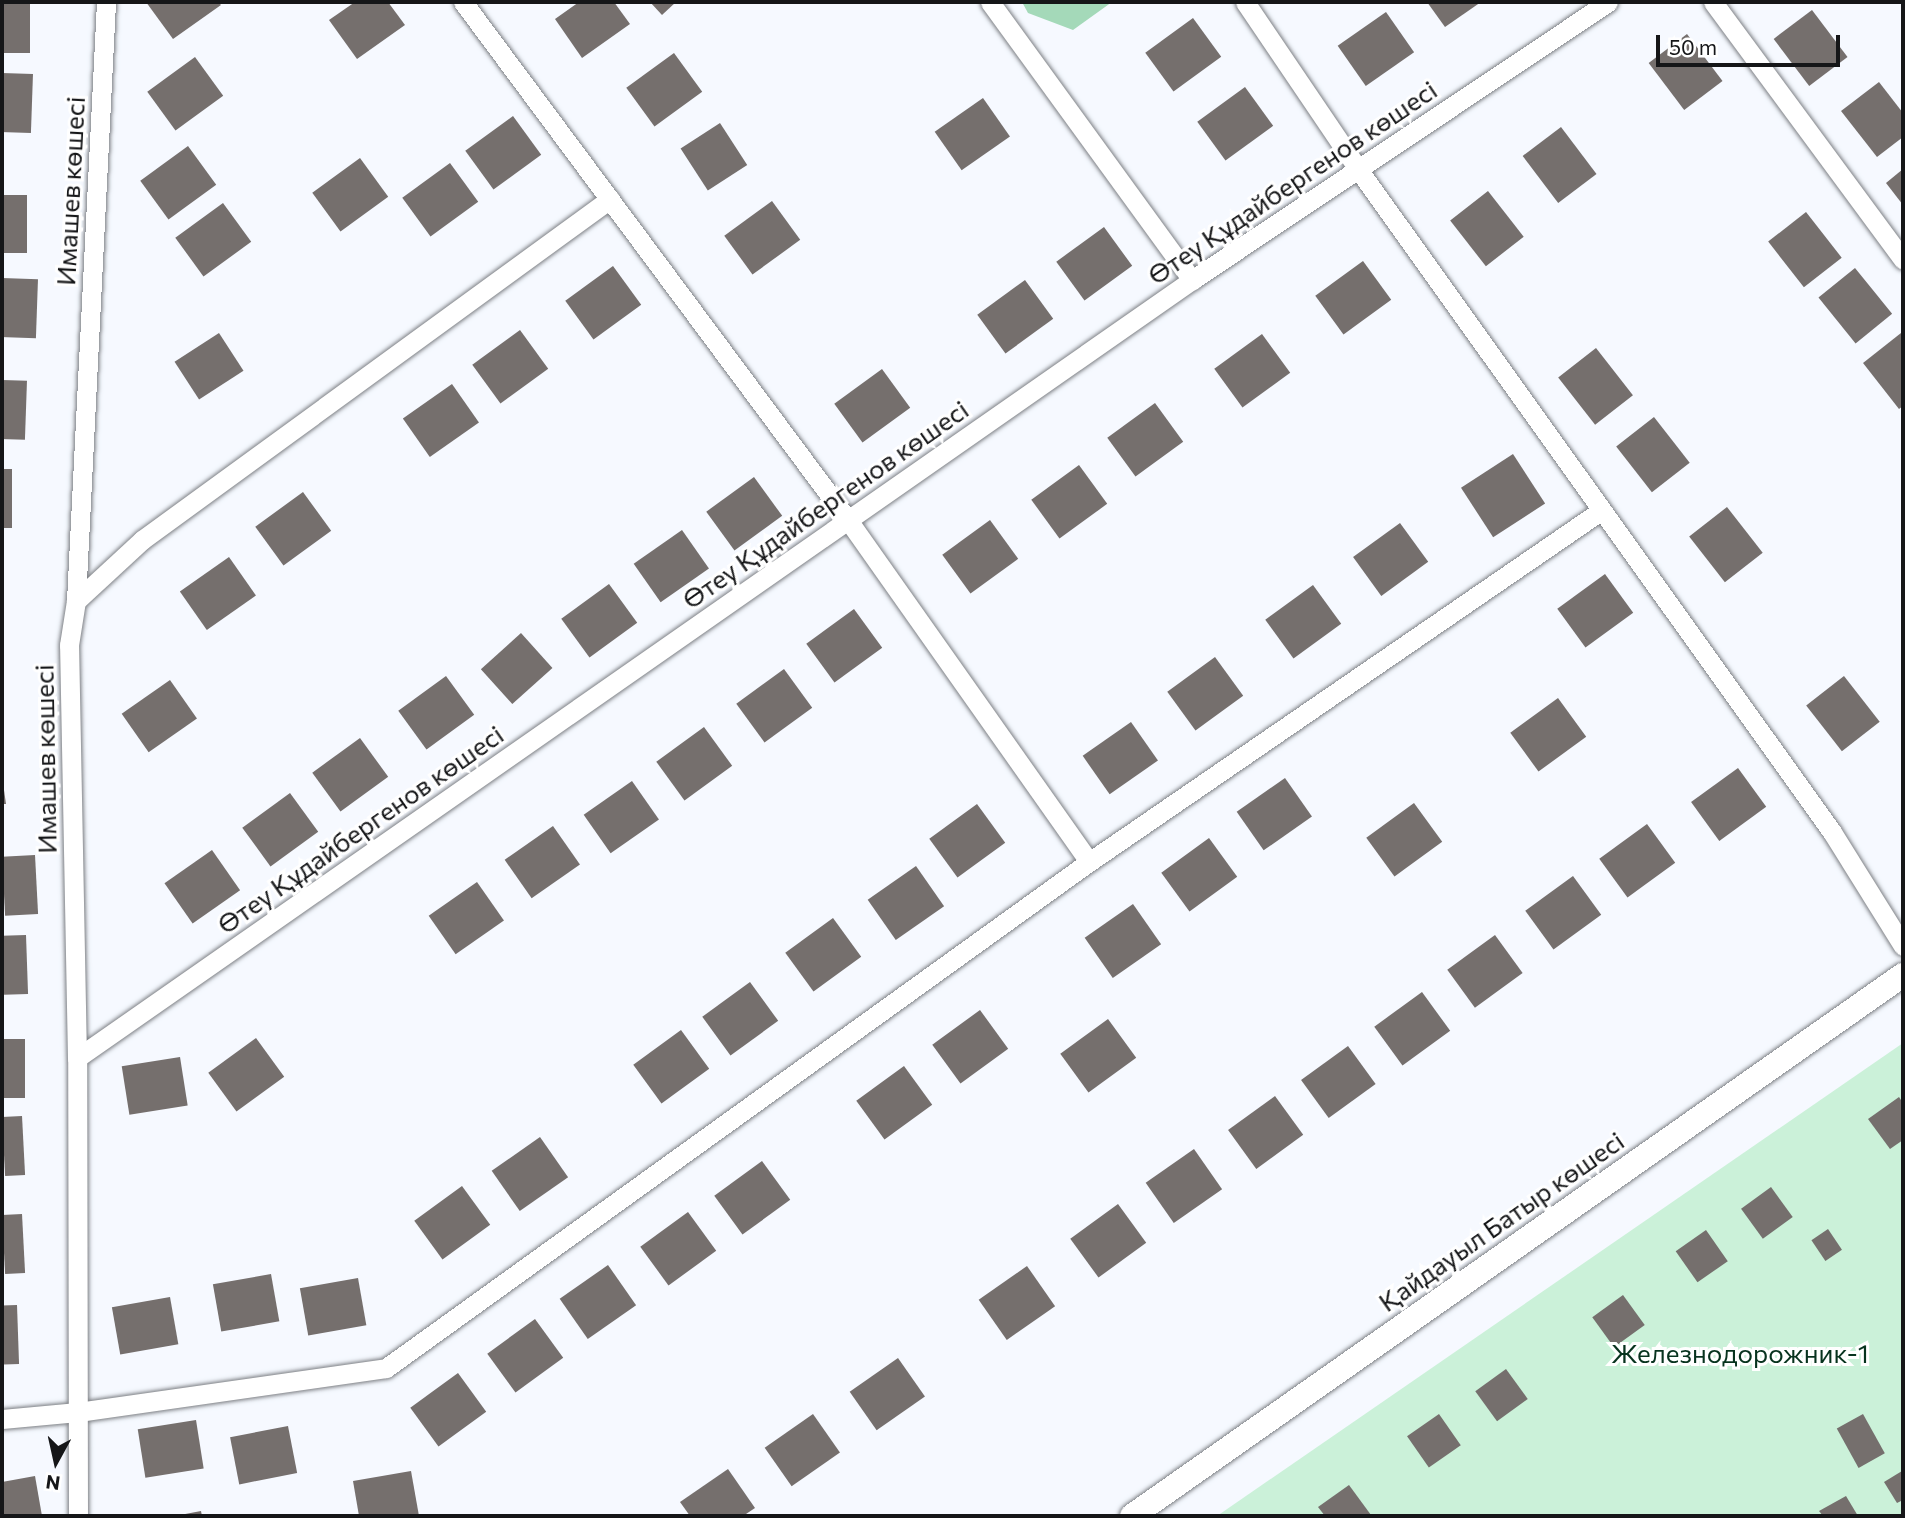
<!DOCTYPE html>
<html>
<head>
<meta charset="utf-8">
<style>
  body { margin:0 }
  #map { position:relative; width:1905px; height:1518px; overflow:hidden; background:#f6f9ff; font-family:Commissioner,sans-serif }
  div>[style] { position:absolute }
  .green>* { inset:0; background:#cbf1d9 }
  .forest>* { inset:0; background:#a4d9b9 }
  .building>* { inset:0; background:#756f6d; transform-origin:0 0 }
  .roads { filter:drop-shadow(0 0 2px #7d8085) drop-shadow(0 0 2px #7d8085) }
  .minor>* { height:19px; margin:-9.5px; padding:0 9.5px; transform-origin:9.5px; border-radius:9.5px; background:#fff }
  .tertiary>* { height:24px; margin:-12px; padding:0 12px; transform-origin:12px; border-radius:12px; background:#fff }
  span { translate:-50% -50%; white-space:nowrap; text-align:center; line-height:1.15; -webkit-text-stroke:6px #fff; paint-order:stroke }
  .street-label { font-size:26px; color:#151618 }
  .park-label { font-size:26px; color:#07331e }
  .frame { position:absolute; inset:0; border:4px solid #151618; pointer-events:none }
  .north { position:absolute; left:21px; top:1427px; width:70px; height:70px; -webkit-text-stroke:5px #fff; paint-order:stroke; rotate:188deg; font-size:19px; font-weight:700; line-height:28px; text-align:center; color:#151618 }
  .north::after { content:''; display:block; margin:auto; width:24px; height:32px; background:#151618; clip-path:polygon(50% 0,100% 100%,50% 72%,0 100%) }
  .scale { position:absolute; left:1656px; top:35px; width:184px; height:32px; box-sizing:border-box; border:4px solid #151618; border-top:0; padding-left:9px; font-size:21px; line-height:24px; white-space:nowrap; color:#151618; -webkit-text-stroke:5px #fff; paint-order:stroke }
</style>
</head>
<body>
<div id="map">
  <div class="green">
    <i style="clip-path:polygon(1903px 1043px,1903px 1516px,1217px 1516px)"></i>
  </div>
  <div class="forest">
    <i style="clip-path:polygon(1022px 2px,1112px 2px,1073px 30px,1028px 13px)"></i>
  </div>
  <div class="building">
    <i style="left:2px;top:2px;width:28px;height:51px"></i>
    <i style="clip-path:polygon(146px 2px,218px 2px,221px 5px,173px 39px)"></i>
    <i style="clip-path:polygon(355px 2px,388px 2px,405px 25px,357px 59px,329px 20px)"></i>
    <i style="clip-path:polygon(579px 2px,614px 2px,630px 24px,582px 58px,555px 19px)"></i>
    <i style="clip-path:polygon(650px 2px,676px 2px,662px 15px)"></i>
    <i style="clip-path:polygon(1427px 2px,1481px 2px,1445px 27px)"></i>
    <i style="left:1812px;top:10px;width:59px;height:48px;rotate:53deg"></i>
    <i style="left:1386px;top:12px;width:49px;height:59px;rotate:55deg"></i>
    <i style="left:1193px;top:18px;width:48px;height:59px;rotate:54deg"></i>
    <i style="left:1687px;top:34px;width:59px;height:48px;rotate:53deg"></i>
    <i style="left:674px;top:53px;width:48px;height:59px;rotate:54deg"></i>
    <i style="left:195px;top:57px;width:48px;height:59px;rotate:54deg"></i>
    <i style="left:2px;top:73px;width:31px;height:59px;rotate:2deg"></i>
    <i style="clip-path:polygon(1879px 82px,1903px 113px,1903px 137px,1877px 157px,1841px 111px)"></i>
    <i style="left:1245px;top:87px;width:48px;height:59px;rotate:54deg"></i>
    <i style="left:983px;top:98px;width:47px;height:59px;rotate:55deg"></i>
    <i style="left:513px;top:116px;width:48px;height:59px;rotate:54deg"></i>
    <i style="left:720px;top:123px;width:50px;height:47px;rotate:57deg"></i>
    <i style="left:1561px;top:127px;width:59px;height:48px;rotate:53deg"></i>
    <i style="left:188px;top:146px;width:48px;height:59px;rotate:54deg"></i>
    <i style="left:360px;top:158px;width:48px;height:59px;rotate:54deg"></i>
    <i style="left:450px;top:163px;width:48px;height:59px;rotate:54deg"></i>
    <i style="clip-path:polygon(1903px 169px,1903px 205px,1886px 183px)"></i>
    <i style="left:1488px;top:191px;width:58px;height:48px;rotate:52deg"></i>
    <i style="left:2px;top:195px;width:25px;height:58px"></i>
    <i style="left:772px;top:201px;width:48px;height:59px;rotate:54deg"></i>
    <i style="left:223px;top:203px;width:48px;height:59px;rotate:54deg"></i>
    <i style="left:1806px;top:212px;width:58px;height:48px;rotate:52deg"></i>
    <i style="left:1104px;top:227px;width:48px;height:59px;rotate:54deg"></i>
    <i style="left:1363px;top:261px;width:48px;height:59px;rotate:54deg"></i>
    <i style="left:613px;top:266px;width:48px;height:59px;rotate:54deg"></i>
    <i style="left:1855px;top:268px;width:59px;height:47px;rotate:51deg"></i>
    <i style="left:2px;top:278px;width:36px;height:59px;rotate:2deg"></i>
    <i style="left:1025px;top:280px;width:48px;height:59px;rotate:54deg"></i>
    <i style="left:520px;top:330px;width:48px;height:59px;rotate:54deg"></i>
    <i style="left:219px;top:333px;width:45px;height:53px;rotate:57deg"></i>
    <i style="clip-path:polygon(1901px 333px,1903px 406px,1899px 409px,1863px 363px)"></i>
    <i style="left:1262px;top:334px;width:48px;height:59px;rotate:54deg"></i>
    <i style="left:1596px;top:348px;width:60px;height:48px;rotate:52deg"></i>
    <i style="left:882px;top:369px;width:48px;height:59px;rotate:54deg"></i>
    <i style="left:2px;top:380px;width:25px;height:59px;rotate:2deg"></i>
    <i style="left:452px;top:384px;width:47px;height:60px;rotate:55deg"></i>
    <i style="left:1155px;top:403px;width:48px;height:59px;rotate:54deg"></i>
    <i style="left:1654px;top:417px;width:58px;height:48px;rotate:52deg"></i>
    <i style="left:1513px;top:454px;width:59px;height:62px;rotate:57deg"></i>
    <i style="left:1079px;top:465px;width:48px;height:59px;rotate:54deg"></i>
    <i style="left:2px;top:469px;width:10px;height:59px"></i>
    <i style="left:754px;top:477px;width:48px;height:59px;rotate:54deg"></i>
    <i style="left:303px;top:492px;width:48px;height:59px;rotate:54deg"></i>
    <i style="left:1727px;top:507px;width:58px;height:48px;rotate:52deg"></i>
    <i style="left:990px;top:520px;width:48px;height:59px;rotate:54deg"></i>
    <i style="left:1400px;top:523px;width:48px;height:58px;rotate:54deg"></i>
    <i style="left:682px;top:530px;width:47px;height:59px;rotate:55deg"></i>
    <i style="left:229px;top:557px;width:47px;height:60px;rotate:55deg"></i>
    <i style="left:1605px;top:574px;width:48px;height:59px;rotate:54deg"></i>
    <i style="left:609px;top:584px;width:48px;height:59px;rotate:54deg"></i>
    <i style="left:1313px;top:585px;width:48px;height:59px;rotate:54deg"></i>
    <i style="left:854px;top:609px;width:48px;height:59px;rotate:54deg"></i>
    <i style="left:521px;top:633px;width:47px;height:54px;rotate:48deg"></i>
    <i style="left:1215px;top:657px;width:48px;height:59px;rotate:54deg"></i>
    <i style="left:784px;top:669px;width:48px;height:59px;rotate:54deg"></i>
    <i style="left:446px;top:676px;width:48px;height:59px;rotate:54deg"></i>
    <i style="left:1844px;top:676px;width:58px;height:48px;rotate:52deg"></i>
    <i style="left:170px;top:680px;width:47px;height:59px;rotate:55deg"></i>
    <i style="left:1558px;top:698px;width:48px;height:59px;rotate:54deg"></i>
    <i style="left:1131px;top:722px;width:47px;height:59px;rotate:55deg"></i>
    <i style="left:704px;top:727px;width:48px;height:59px;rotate:54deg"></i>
    <i style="left:360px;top:738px;width:48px;height:59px;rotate:54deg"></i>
    <i style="left:1738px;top:768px;width:48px;height:58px;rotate:54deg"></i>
    <i style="clip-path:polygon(2px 776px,6px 804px,2px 804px)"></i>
    <i style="left:1285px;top:778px;width:47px;height:59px;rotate:55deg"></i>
    <i style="left:632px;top:781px;width:47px;height:59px;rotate:55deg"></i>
    <i style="left:290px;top:793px;width:48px;height:59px;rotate:54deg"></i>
    <i style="left:1414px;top:803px;width:48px;height:59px;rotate:54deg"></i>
    <i style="left:977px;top:804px;width:48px;height:59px;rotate:54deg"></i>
    <i style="left:1647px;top:824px;width:48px;height:59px;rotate:54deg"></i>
    <i style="left:553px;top:826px;width:47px;height:59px;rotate:55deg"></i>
    <i style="left:1209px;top:838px;width:48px;height:59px;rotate:54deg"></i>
    <i style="left:212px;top:850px;width:49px;height:58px;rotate:55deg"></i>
    <i style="left:35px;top:855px;width:59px;height:33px;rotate:87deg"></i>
    <i style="left:916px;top:866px;width:49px;height:59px;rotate:55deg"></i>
    <i style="left:1573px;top:876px;width:48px;height:59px;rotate:54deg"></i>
    <i style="left:477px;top:882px;width:47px;height:59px;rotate:55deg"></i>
    <i style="left:1133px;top:904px;width:49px;height:59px;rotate:55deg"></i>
    <i style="left:833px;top:918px;width:48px;height:59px;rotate:54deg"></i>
    <i style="left:26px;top:935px;width:59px;height:24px;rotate:88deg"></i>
    <i style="left:1495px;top:935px;width:47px;height:59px;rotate:54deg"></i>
    <i style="left:750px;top:982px;width:48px;height:59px;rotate:54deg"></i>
    <i style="left:1422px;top:992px;width:48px;height:59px;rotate:54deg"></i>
    <i style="left:980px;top:1010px;width:48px;height:59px;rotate:54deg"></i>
    <i style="left:1108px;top:1019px;width:48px;height:59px;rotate:54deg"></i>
    <i style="left:681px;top:1030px;width:48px;height:59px;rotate:54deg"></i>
    <i style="left:256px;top:1038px;width:48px;height:59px;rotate:54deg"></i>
    <i style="left:2px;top:1039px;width:23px;height:59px"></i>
    <i style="left:1348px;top:1046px;width:47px;height:58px;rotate:54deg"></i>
    <i style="left:180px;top:1057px;width:49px;height:59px;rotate:81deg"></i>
    <i style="left:904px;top:1066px;width:48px;height:59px;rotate:54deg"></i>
    <i style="left:1275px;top:1096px;width:48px;height:58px;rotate:54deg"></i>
    <i style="clip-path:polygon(1899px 1097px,1903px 1103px,1903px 1140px,1890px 1149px,1868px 1119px)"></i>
    <i style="left:22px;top:1116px;width:59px;height:20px;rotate:87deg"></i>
    <i style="left:540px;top:1137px;width:49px;height:59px;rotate:55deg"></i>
    <i style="left:1194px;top:1149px;width:49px;height:59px;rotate:55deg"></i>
    <i style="left:762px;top:1161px;width:48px;height:59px;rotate:54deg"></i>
    <i style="left:462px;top:1186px;width:48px;height:59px;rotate:54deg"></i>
    <i style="left:1771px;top:1187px;width:37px;height:37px;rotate:54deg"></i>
    <i style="left:1118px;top:1204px;width:48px;height:59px;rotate:54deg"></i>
    <i style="left:688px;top:1212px;width:48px;height:59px;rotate:54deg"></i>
    <i style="left:22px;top:1214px;width:59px;height:20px;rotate:87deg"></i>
    <i style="left:1828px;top:1229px;width:25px;height:20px;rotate:56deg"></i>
    <i style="left:1706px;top:1230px;width:38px;height:37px;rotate:55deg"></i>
    <i style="left:608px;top:1265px;width:49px;height:59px;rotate:55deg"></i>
    <i style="left:1027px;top:1266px;width:49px;height:59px;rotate:55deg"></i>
    <i style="left:271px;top:1274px;width:48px;height:59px;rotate:80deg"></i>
    <i style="left:358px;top:1278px;width:48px;height:59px;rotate:80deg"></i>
    <i style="left:1623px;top:1295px;width:37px;height:38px;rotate:54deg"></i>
    <i style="left:170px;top:1297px;width:48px;height:59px;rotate:80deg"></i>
    <i style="left:17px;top:1305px;width:59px;height:15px;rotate:88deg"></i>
    <i style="left:535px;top:1319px;width:48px;height:59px;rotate:54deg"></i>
    <i style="left:898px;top:1358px;width:47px;height:59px;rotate:55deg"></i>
    <i style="left:1506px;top:1369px;width:37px;height:38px;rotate:54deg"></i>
    <i style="left:458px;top:1373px;width:48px;height:59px;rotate:54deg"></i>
    <i style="left:813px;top:1414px;width:47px;height:59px;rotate:55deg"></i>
    <i style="left:1439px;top:1414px;width:38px;height:39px;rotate:55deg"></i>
    <i style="left:1863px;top:1414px;width:45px;height:30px;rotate:61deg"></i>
    <i style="left:196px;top:1420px;width:49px;height:59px;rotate:81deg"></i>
    <i style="left:288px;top:1426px;width:48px;height:59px;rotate:79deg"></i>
    <i style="clip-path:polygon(728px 1469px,755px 1508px,743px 1516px,690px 1516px,680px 1502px)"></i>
    <i style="clip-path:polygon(411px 1471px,419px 1516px,359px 1516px,353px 1481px)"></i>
    <i style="clip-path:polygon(1902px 1471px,1903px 1500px,1897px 1503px,1884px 1482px)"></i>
    <i style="clip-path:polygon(35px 1476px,42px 1516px,2px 1516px,2px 1482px)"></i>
    <i style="clip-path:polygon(1349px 1485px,1371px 1515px,1325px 1516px,1318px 1507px)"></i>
    <i style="clip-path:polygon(1846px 1496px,1858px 1516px,1823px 1516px,1819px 1511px)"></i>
    <i style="clip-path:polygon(201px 1511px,202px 1516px,180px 1516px,180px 1515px)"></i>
  </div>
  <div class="roads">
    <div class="minor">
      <i style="left:463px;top:2px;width:645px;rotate:53.38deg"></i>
      <i style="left:848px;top:520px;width:418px;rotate:54.8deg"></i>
      <i style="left:990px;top:2px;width:344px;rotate:54deg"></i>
      <i style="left:1245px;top:2px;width:202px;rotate:55.9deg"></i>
      <i style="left:1358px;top:169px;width:815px;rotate:54.44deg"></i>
      <i style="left:1832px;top:832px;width:134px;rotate:58.1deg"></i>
      <i style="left:1713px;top:2px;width:320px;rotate:53.6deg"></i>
      <i style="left:76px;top:601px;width:90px;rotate:-42.7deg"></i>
      <i style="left:142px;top:540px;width:579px;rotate:-36.08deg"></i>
      <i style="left:77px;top:1058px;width:1360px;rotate:-34.91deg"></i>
      <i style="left:1192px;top:280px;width:500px;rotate:-33.75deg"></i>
      <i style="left:2px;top:1419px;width:76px;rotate:-5.3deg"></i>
      <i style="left:78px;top:1412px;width:311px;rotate:-8.1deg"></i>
      <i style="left:386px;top:1368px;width:866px;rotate:-35.75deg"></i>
      <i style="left:1089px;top:862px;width:622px;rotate:-34.46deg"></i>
      <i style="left:78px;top:1516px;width:458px;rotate:-90.1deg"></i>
      <i style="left:77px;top:1058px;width:413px;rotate:-91.1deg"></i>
      <i style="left:69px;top:645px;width:45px;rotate:-81deg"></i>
      <i style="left:76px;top:601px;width:600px;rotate:-87.13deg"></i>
    </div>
    <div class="tertiary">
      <i style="left:1132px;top:1516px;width:942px;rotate:-35.06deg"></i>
    </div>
  </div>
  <div class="street-label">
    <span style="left:1292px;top:182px;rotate:-34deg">Өтеу Құдайбергенов көшесі</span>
    <span style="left:70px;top:191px;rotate:-87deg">Имашев көшесі</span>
    <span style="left:825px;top:504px;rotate:-35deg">Өтеу Құдайбергенов көшесі</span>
    <span style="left:45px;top:759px;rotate:-91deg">Имашев көшесі</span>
    <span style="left:360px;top:829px;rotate:-35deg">Өтеу Құдайбергенов көшесі</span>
    <span style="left:1501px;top:1221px;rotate:-35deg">Қайдауыл Батыр көшесі</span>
  </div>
  <div class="park-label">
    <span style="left:1740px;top:1353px">Железнодорожник-1</span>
  </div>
  <div class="frame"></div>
  <div class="north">N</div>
  <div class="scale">50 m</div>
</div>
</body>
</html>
